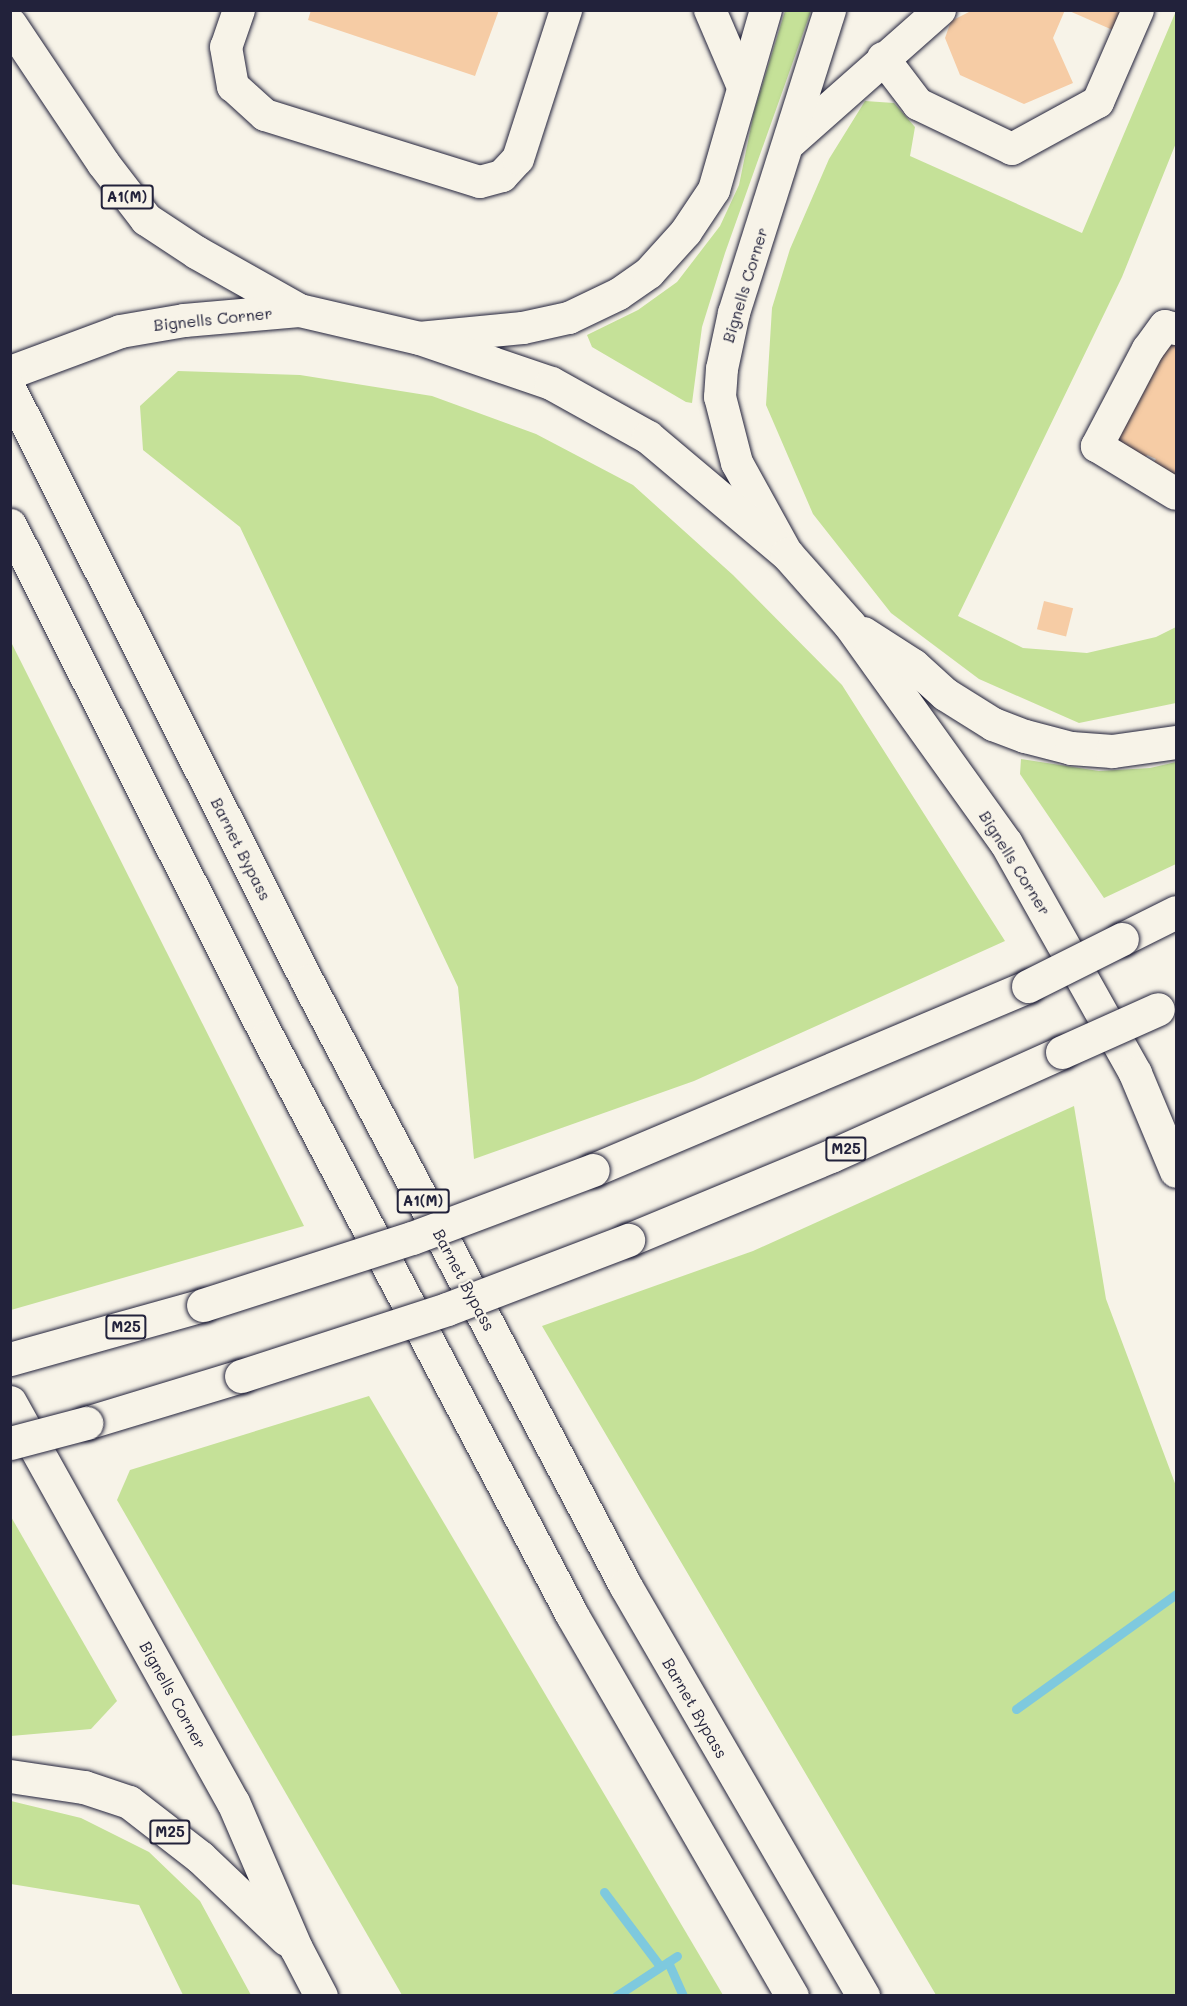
<!DOCTYPE html>
<html>
<head>
<meta charset="utf-8">
<style>
  body { margin:0 }
  #map { position:relative; width:1187px; height:2006px; overflow:hidden; background:#f7f3e8; font-family:Mali,sans-serif }
  div>[style] { position:absolute }
  .green>* { inset:0; background:#c5e198 }
  .stream>* { height:9px; margin:-4.5px; padding:0 4.5px; transform-origin:4.5px; border-radius:4.5px; background:#7ec9de }
  .building>* { inset:0; background:#f6cca5; transform-origin:0 0 }
  .roads { filter:drop-shadow(0 0 2px #22223b) drop-shadow(0 0 2px #22223b) }
  .minor>* { height:32px; margin:-16px; padding:0 16px; transform-origin:16px; border-radius:16px; background:#f7f3e8 }
  .highway>* { height:33px; margin:-16.5px; padding:0 16.5px; transform-origin:16.5px; border-radius:16.5px; background:#f7f3e8 }
  .bridges { filter:drop-shadow(0 0 2px #22223b) drop-shadow(0 0 2px #22223b) }
  .highway-bridge>* { height:33px; margin:-16.5px; padding:0 16.5px; transform-origin:16.5px; border-radius:16.5px; background:#f7f3e8 }
  span { translate:-50% -50%; white-space:nowrap; text-align:center; line-height:1.15; -webkit-text-stroke:4.5px #f7f3e8; paint-order:stroke }
  .shield-label span { padding:2px 4px; background:#f7f3e8; border:2px solid; border-radius:4px; -webkit-text-stroke-width:0 }
  .shield-label { font-size:15px; color:#22223b; font-weight:700 }
  .street-label { font-size:16px; color:#22223b }
  .frame { position:absolute; inset:0; border:12px solid #22223b; pointer-events:none }
</style>
</head>
<body>
<div id="map">
  <div class="green">
    <i style="clip-path:polygon(785px 11px,811px 11px,725px 253px,702px 327px,692px 403px,686px 402px,592px 347px,587px 335px,638px 310px,677px 282px,720px 226px,739px 185px,754px 112px)"></i>
    <i style="clip-path:polygon(1176px 11px,1176px 143px,1122px 277px,958px 616px,1023px 648px,1087px 653px,1156px 637px,1176px 627px,1176px 703px,1079px 723px,979px 679px,891px 613px,813px 514px,766px 405px,772px 308px,790px 249px,829px 159px,865px 101px,894px 103px,915px 127px,910px 156px,1082px 233px)"></i>
    <i style="clip-path:polygon(178px 371px,300px 375px,432px 396px,536px 434px,633px 485px,733px 575px,842px 685px,1005px 941px,694px 1081px,474px 1159px,458px 987px,240px 527px,143px 450px,140px 406px)"></i>
    <i style="clip-path:polygon(10px 640px,304px 1226px,11px 1310px,10px 1310px)"></i>
    <i style="clip-path:polygon(1021px 759px,1099px 771px,1150px 768px,1176px 762px,1176px 864px,1104px 898px,1020px 774px)"></i>
    <i style="clip-path:polygon(1074px 1106px,1106px 1299px,1176px 1486px,1176px 1995px,936px 1995px,542px 1326px,753px 1251px)"></i>
    <i style="clip-path:polygon(369px 1396px,723px 1995px,402px 1995px,117px 1500px,130px 1470px)"></i>
    <i style="clip-path:polygon(10px 1515px,117px 1701px,91px 1729px,11px 1736px)"></i>
    <i style="clip-path:polygon(11px 1801px,81px 1818px,149px 1852px,200px 1901px,251px 1995px,183px 1995px,139px 1905px,11px 1884px)"></i>
  </div>
  <div class="stream">
    <i style="left:1016px;top:1709px;width:197px;rotate:-35.7deg"></i>
    <i style="left:604px;top:1892px;width:93px;rotate:52.9deg"></i>
    <i style="left:668px;top:1962px;width:37px;rotate:66deg"></i>
    <i style="left:616px;top:1996px;width:73px;rotate:-33.3deg"></i>
  </div>
  <div class="building">
    <i style="clip-path:polygon(311px 10px,499px 10px,475px 76px,308px 20px)"></i>
    <i style="clip-path:polygon(973px 10px,1065px 10px,1053px 38px,1073px 83px,1024px 104px,960px 75px,945px 38px,951px 21px)"></i>
    <i style="clip-path:polygon(1067px 10px,1123px 10px,1115px 31px)"></i>
    <i style="clip-path:polygon(1165px 338px,1176px 344px,1176px 481px,1152px 465px,1156px 459px,1147px 455px,1144px 461px,1111px 444px,1132px 401px,1138px 403px,1148px 384px,1143px 381px)"></i>
    <i style="left:1044px;top:601px;width:30px;height:29px;rotate:14deg"></i>
  </div>
  <div class="roads">
    <div class="minor">
      <i style="left:239px;top:10px;width:39px;rotate:109deg"></i>
      <i style="left:226px;top:47px;width:40px;rotate:80deg"></i>
      <i style="left:233px;top:86px;width:43px;rotate:42.2deg"></i>
      <i style="left:265px;top:115px;width:225px;rotate:17.3deg"></i>
      <i style="left:480px;top:182px;width:23px;rotate:-15deg"></i>
      <i style="left:502px;top:176px;width:23px;rotate:-47deg"></i>
      <i style="left:518px;top:159px;width:157px;rotate:-72.1deg"></i>
      <i style="left:710px;top:10px;width:84px;rotate:66.8deg"></i>
      <i style="left:883px;top:58px;width:58px;rotate:52.7deg"></i>
      <i style="left:918px;top:104px;width:104px;rotate:25.6deg"></i>
      <i style="left:1012px;top:149px;width:98px;rotate:-28.7deg"></i>
      <i style="left:1098px;top:102px;width:100px;rotate:-66.5deg"></i>
      <i style="left:791px;top:142px;width:199px;rotate:-41.5deg"></i>
      <i style="left:1176px;top:329px;width:11px;rotate:-165deg"></i>
      <i style="left:1165px;top:326px;width:29px;rotate:126deg"></i>
      <i style="left:1148px;top:349px;width:110px;rotate:117.7deg"></i>
      <i style="left:1097px;top:446px;width:92px;rotate:31.3deg"></i>
      <i style="left:419px;top:338px;width:104px;rotate:-5.5deg"></i>
      <i style="left:523px;top:328px;width:47px;rotate:-12.3deg"></i>
      <i style="left:569px;top:318px;width:55px;rotate:-25.6deg"></i>
      <i style="left:619px;top:294px;width:37px;rotate:-35deg"></i>
      <i style="left:649px;top:273px;width:55px;rotate:-47.9deg"></i>
      <i style="left:686px;top:232px;width:50px;rotate:-56.3deg"></i>
      <i style="left:714px;top:190px;width:187px;rotate:-73.9deg"></i>
      <i style="left:785px;top:550px;width:99px;rotate:-118.9deg"></i>
      <i style="left:737px;top:463px;width:68px;rotate:-104.4deg"></i>
      <i style="left:720px;top:397px;width:28px;rotate:-86deg"></i>
      <i style="left:722px;top:369px;width:57px;rotate:-77.9deg"></i>
      <i style="left:734px;top:313px;width:318px;rotate:-72.4deg"></i>
    </div>
    <div class="highway">
      <i style="left:10px;top:24px;width:167px;rotate:56.2deg"></i>
      <i style="left:103px;top:163px;width:71px;rotate:52.5deg"></i>
      <i style="left:146px;top:219px;width:60px;rotate:33.4deg"></i>
      <i style="left:196px;top:252px;width:118px;rotate:29.4deg"></i>
      <i style="left:10px;top:372px;width:117px;rotate:-20.4deg"></i>
      <i style="left:120px;top:331px;width:65px;rotate:-9.8deg"></i>
      <i style="left:184px;top:320px;width:115px;rotate:-5deg"></i>
      <i style="left:299px;top:310px;width:123px;rotate:13.1deg"></i>
      <i style="left:419px;top:338px;width:139px;rotate:18.8deg"></i>
      <i style="left:551px;top:383px;width:111px;rotate:29.1deg"></i>
      <i style="left:648px;top:437px;width:182px;rotate:40.1deg"></i>
      <i style="left:787px;top:554px;width:94px;rotate:48.5deg"></i>
      <i style="left:849px;top:624px;width:269px;rotate:54.4deg"></i>
      <i style="left:1006px;top:843px;width:264px;rotate:60.7deg"></i>
      <i style="left:1135px;top:1073px;width:106px;rotate:67.3deg"></i>
      <i style="left:10px;top:390px;width:661px;rotate:63.32deg"></i>
      <i style="left:307px;top:981px;width:683px;rotate:62.23deg"></i>
      <i style="left:625px;top:1585px;width:475px;rotate:59.9deg"></i>
      <i style="left:10px;top:525px;width:572px;rotate:63.3deg"></i>
      <i style="left:267px;top:1036px;width:654px;rotate:62.22deg"></i>
      <i style="left:572px;top:1615px;width:440px;rotate:60deg"></i>
      <i style="left:863px;top:633px;width:59px;rotate:32.6deg"></i>
      <i style="left:913px;top:665px;width:43px;rotate:42.2deg"></i>
      <i style="left:945px;top:694px;width:57px;rotate:32deg"></i>
      <i style="left:993px;top:724px;width:34px;rotate:21deg"></i>
      <i style="left:1025px;top:736px;width:48px;rotate:14.6deg"></i>
      <i style="left:1071px;top:748px;width:41px;rotate:4.2deg"></i>
      <i style="left:1112px;top:751px;width:65px;rotate:-8deg"></i>
      <i style="left:1122px;top:939px;width:60px;rotate:-26.6deg"></i>
      <i style="left:593px;top:1170px;width:472px;rotate:-22.9deg"></i>
      <i style="left:628px;top:1240px;width:220px;rotate:-22.5deg"></i>
      <i style="left:831px;top:1156px;width:253px;rotate:-24.2deg"></i>
      <i style="left:10px;top:1359px;width:200px;rotate:-15.6deg"></i>
      <i style="left:10px;top:1402px;width:458px;rotate:60.9deg"></i>
      <i style="left:233px;top:1802px;width:159px;rotate:66.7deg"></i>
      <i style="left:296px;top:1948px;width:54px;rotate:62.5deg"></i>
      <i style="left:86px;top:1423px;width:162px;rotate:-16.9deg"></i>
      <i style="left:10px;top:1776px;width:75px;rotate:8.5deg"></i>
      <i style="left:84px;top:1787px;width:47px;rotate:18.4deg"></i>
      <i style="left:129px;top:1802px;width:90px;rotate:37.8deg"></i>
      <i style="left:200px;top:1857px;width:119px;rotate:43.6deg"></i>
    </div>
  </div>
  <div class="bridges">
    <div class="highway-bridge">
      <i style="left:1028px;top:986px;width:105px;rotate:-26.6deg"></i>
      <i style="left:1062px;top:1052px;width:105px;rotate:-24.1deg"></i>
      <i style="left:203px;top:1305px;width:219px;rotate:-17.8deg"></i>
      <i style="left:412px;top:1238px;width:193px;rotate:-20.6deg"></i>
      <i style="left:241px;top:1376px;width:217px;rotate:-18deg"></i>
      <i style="left:447px;top:1309px;width:194px;rotate:-20.9deg"></i>
      <i style="left:10px;top:1443px;width:79px;rotate:-14.7deg"></i>
    </div>
  </div>
  <div class="shield-label">
    <span style="left:127px;top:197px">A1(M)</span>
    <span style="left:846px;top:1149px">M25</span>
    <span style="left:423px;top:1201px">A1(M)</span>
    <span style="left:126px;top:1327px">M25</span>
    <span style="left:170px;top:1832px">M25</span>
  </div>
  <div class="street-label">
    <span style="left:745px;top:285px;rotate:-73deg">Bignells Corner</span>
    <span style="left:213px;top:319px;rotate:-6deg">Bignells Corner</span>
    <span style="left:241px;top:849px;rotate:63deg">Barnet Bypass</span>
    <span style="left:1015px;top:863px;rotate:58deg">Bignells Corner</span>
    <span style="left:464px;top:1280px;rotate:62deg">Barnet Bypass</span>
    <span style="left:173px;top:1695px;rotate:61deg">Bignells Corner</span>
    <span style="left:695px;top:1708px;rotate:60deg">Barnet Bypass</span>
  </div>
  <div class="frame"></div>
</div>
</body>
</html>
